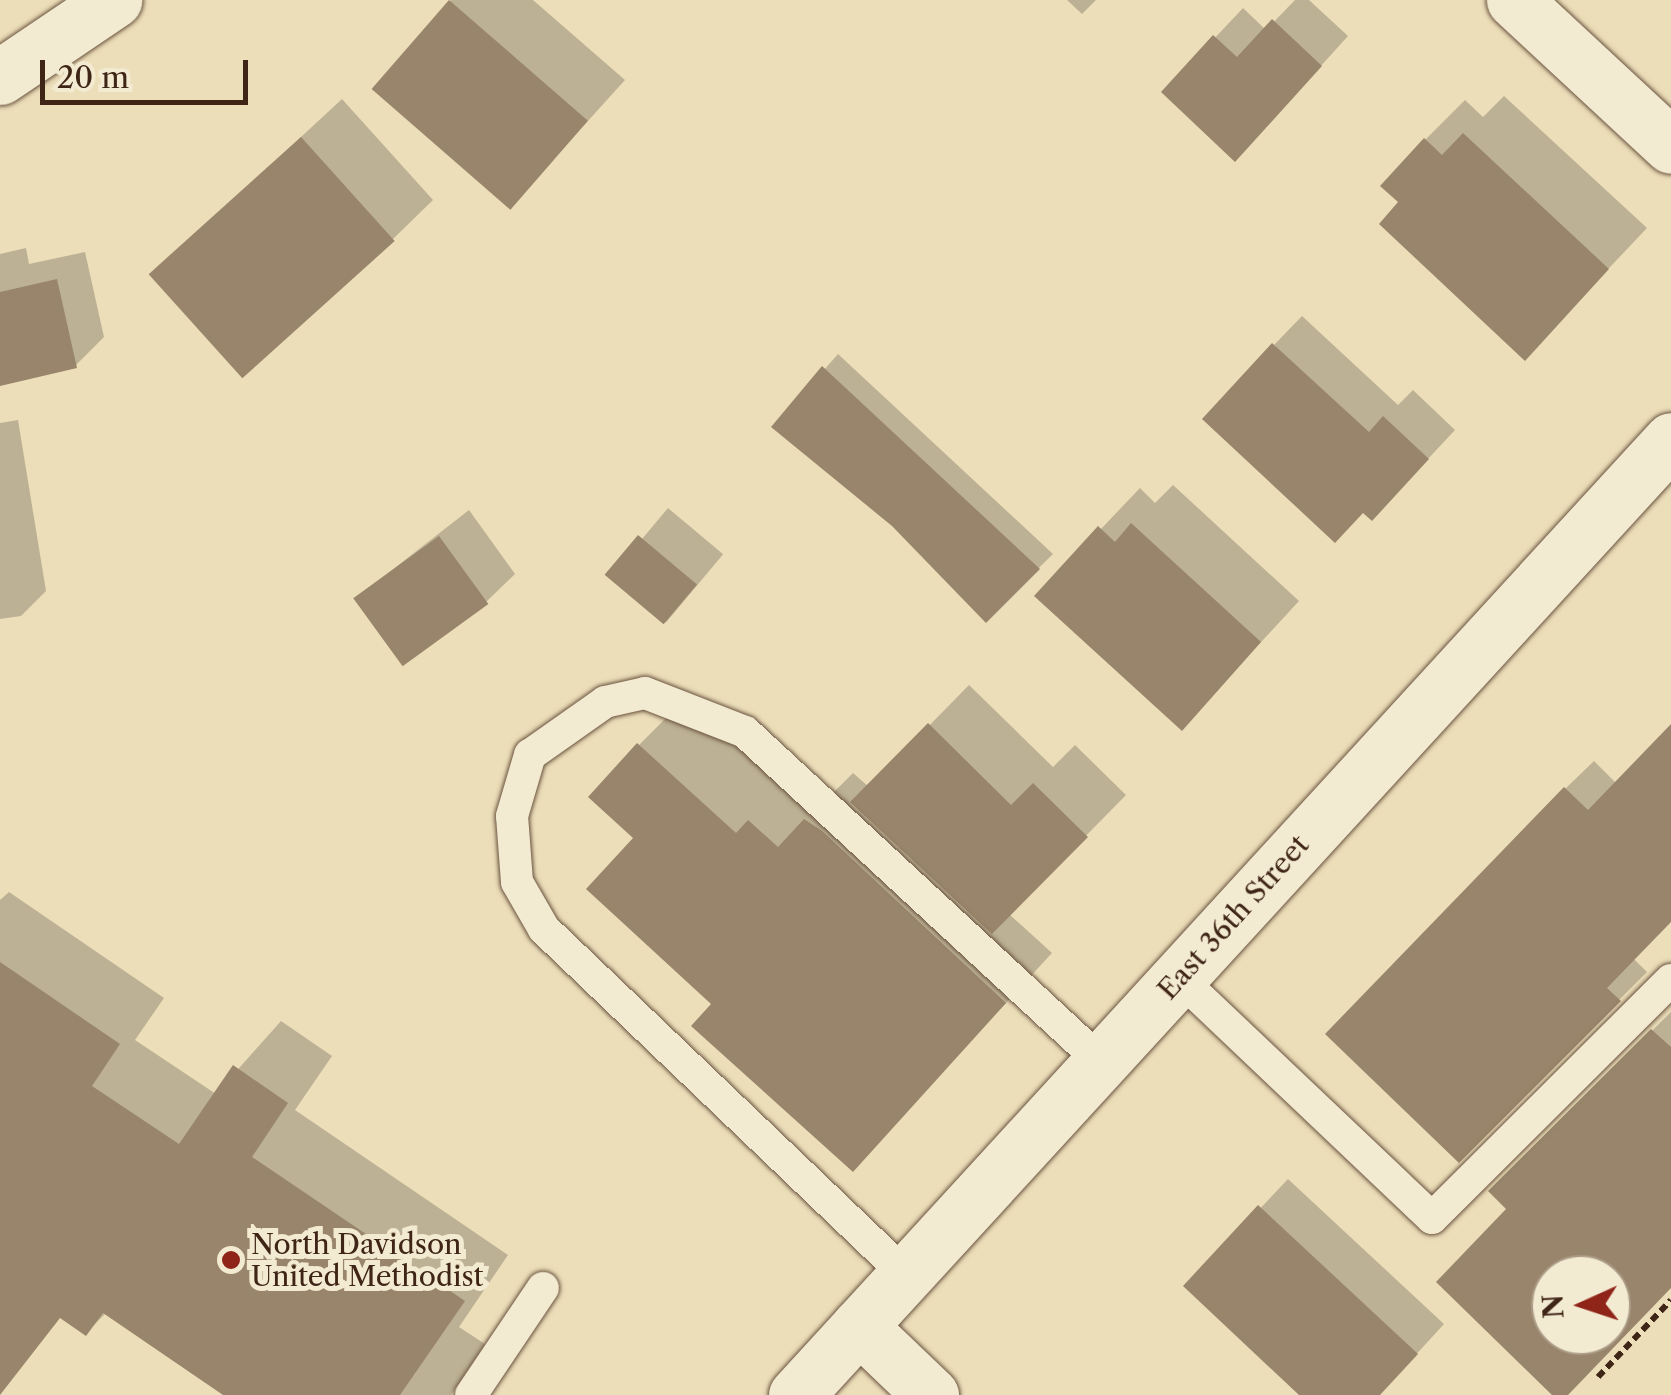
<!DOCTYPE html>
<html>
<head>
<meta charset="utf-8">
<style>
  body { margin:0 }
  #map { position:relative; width:1671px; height:1395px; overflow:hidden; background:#ecdeb9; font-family:"Libre Caslon Text",serif }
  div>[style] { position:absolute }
  .shadow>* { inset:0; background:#0003; transform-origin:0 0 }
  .building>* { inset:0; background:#99856b; transform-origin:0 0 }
  .path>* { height:6px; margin-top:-3px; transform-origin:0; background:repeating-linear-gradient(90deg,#3f2516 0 8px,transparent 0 13px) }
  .roads { filter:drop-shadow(0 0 2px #6a533f) drop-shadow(0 0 2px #6a533f) }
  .lane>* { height:32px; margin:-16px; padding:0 16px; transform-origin:16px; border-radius:16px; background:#f3ead2 }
  .street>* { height:55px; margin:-27.5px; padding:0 27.5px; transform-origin:27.5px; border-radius:27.5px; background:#f3ead2 }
  .secondary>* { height:55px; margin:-27.5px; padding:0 27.5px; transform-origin:27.5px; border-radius:27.5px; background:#f3ead2 }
  .dots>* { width:28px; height:28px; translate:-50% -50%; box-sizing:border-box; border:5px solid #f3ead2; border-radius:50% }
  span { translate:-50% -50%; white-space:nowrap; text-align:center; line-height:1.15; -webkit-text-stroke:10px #f3ead2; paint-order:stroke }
  .street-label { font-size:28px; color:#3f2516 }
  .poi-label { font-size:28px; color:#3f2516 }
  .left { translate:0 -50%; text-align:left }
  .north { position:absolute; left:1531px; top:1255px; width:100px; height:100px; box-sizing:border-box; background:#f3ead2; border:2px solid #ab9b87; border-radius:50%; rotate:267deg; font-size:28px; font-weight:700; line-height:40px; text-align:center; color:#3f2516 }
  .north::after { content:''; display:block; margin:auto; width:35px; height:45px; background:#8f2418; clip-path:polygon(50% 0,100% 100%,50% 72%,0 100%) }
  .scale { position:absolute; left:40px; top:60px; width:208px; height:45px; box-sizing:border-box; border:5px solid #3f2516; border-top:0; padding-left:12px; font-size:30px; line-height:35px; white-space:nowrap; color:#3f2516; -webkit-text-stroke:8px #f3ead2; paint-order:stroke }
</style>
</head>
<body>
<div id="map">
  <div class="shadow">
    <i style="clip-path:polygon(451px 0,533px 0,625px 80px,511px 206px,374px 87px)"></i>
    <i style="clip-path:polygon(1067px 0,1096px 0,1082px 14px)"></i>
    <i style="clip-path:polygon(1295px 0,1309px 0,1348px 36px,1263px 130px,1164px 92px,1243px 8px,1266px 30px)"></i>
    <i style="clip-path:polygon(1504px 96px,1647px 228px,1525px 357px,1402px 202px,1425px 140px,1465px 100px,1483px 117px)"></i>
    <i style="clip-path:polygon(342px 99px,433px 200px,393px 239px,153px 274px)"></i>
    <i style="clip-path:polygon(26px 248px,29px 264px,85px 252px,104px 337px,76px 365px,0 383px,0 254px)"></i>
    <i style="clip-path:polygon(1302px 316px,1398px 405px,1413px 390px,1455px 430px,1400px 489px,1274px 345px)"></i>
    <i style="clip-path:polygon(838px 354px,1053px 554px,986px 620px,893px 524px,775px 426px)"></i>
    <i style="clip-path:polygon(18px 420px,46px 591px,21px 616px,0 619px,0 423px)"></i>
    <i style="clip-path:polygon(1173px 485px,1299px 601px,1182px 728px,1037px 596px,1140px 488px,1155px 503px)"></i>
    <i style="left:668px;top:508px;width:72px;height:89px;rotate:40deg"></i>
    <i style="clip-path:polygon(469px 510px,515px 574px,486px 602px,356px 598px)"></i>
    <i style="clip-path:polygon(969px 685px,1053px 767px,1075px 745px,1126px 795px,1009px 914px,1052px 953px,853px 1169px,715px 1003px,636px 838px,639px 745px,687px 697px,827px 799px,853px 773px,869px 787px)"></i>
    <i style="clip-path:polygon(1671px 728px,1671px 919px,1633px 958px,1647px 972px,1459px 1160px,1565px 789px,1594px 761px,1617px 784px)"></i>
    <i style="clip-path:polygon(9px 892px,164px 998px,135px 1040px,216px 1094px,281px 1021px,332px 1056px,295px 1110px,508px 1255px,459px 1327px,485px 1344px,451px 1395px,227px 1395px,107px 1312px,86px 1333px,0 1242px,0 900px)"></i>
    <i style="clip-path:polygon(evenodd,1671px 1012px,1671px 1286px,1556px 1395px,1510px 1209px,1491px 1191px,1671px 1012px,1551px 1275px,1611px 1275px,1611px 1335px,1551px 1335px,1551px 1275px)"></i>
    <i style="clip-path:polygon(1288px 1179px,1444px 1324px,1379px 1395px,1304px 1395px,1187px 1286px)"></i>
  </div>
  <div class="building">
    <i style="left:449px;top:0;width:184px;height:118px;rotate:41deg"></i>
    <i style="clip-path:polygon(1272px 19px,1322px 66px,1235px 162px,1161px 92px,1213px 35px,1237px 57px)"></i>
    <i style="clip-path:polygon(1463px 133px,1609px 269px,1525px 361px,1379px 224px,1398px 202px,1380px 186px,1424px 138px,1442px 155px)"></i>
    <i style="left:301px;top:137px;width:140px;height:205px;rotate:48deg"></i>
    <i style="clip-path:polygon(57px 279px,77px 368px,0 386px,0 292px)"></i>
    <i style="clip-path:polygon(1272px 343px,1369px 432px,1383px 416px,1429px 459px,1372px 521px,1363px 513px,1335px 543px,1202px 419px)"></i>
    <i style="clip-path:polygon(822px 366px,1040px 569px,986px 623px,892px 526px,771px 427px)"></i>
    <i style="clip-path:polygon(1131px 523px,1261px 642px,1182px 731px,1034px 596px,1098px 526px,1115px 542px)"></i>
    <i style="left:638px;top:535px;width:77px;height:52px;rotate:40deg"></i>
    <i style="left:439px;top:536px;width:84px;height:106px;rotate:54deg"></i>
    <i style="clip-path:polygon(928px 723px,1011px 805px,1033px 783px,1088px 837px,992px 934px,850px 802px)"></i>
    <i style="clip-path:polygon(1671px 724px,1671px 922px,1607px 988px,1621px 1001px,1459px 1163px,1325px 1034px,1564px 787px,1588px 810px)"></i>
    <i style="clip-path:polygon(637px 743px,736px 833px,748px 820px,778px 847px,804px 819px,822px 831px,1006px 1003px,853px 1172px,691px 1026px,711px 1004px,586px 889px,633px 838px,588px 797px)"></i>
    <i style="clip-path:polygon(0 962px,120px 1044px,92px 1086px,179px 1144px,233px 1065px,288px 1103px,252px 1157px,465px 1301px,400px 1395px,223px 1395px,103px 1313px,86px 1336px,60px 1318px,0 1395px)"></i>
    <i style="clip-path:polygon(evenodd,1651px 1029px,1671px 1047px,1671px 1288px,1568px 1395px,1552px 1395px,1436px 1282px,1506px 1209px,1488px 1191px,1651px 1029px,1551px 1275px,1611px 1275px,1611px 1335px,1551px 1335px,1551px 1275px)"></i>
    <i style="clip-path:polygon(1258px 1205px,1418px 1354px,1380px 1395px,1299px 1395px,1183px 1286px)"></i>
  </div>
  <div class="path">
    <i style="left:1598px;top:1377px;width:106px;rotate:-46.5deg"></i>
  </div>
  <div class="roads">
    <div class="lane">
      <i style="left:1178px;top:977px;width:350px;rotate:43.5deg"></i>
      <i style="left:1432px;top:1218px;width:337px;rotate:-44.9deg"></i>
      <i style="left:906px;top:1275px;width:501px;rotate:-136.29deg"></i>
      <i style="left:544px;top:929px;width:54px;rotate:-119.9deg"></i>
      <i style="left:517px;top:882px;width:66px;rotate:-94.3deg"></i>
      <i style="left:512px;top:816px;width:64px;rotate:-73.6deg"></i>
      <i style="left:530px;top:755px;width:92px;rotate:-35.2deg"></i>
      <i style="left:605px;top:702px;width:41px;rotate:-12.7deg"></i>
      <i style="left:645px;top:693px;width:107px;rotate:21.3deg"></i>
      <i style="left:745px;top:732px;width:485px;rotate:42.8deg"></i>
      <i style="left:471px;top:1395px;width:129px;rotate:-56.1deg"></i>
    </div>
    <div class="street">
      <i style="left:1514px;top:0;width:214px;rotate:42.9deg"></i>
      <i style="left:0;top:77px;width:138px;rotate:-34deg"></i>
      <i style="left:859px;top:1326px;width:100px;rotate:43.8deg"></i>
    </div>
    <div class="secondary">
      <i style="left:796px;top:1395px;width:1295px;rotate:-47.5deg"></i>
    </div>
  </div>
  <div class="dots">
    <i style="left:231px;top:1260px;background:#8f2418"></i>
  </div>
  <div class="street-label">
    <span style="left:1233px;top:917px;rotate:-48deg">East 36th Street</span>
  </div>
  <div class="poi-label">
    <span class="left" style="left:251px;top:1260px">North Davidson<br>United Methodist</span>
  </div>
  <div class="north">N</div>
  <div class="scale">20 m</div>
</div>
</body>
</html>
